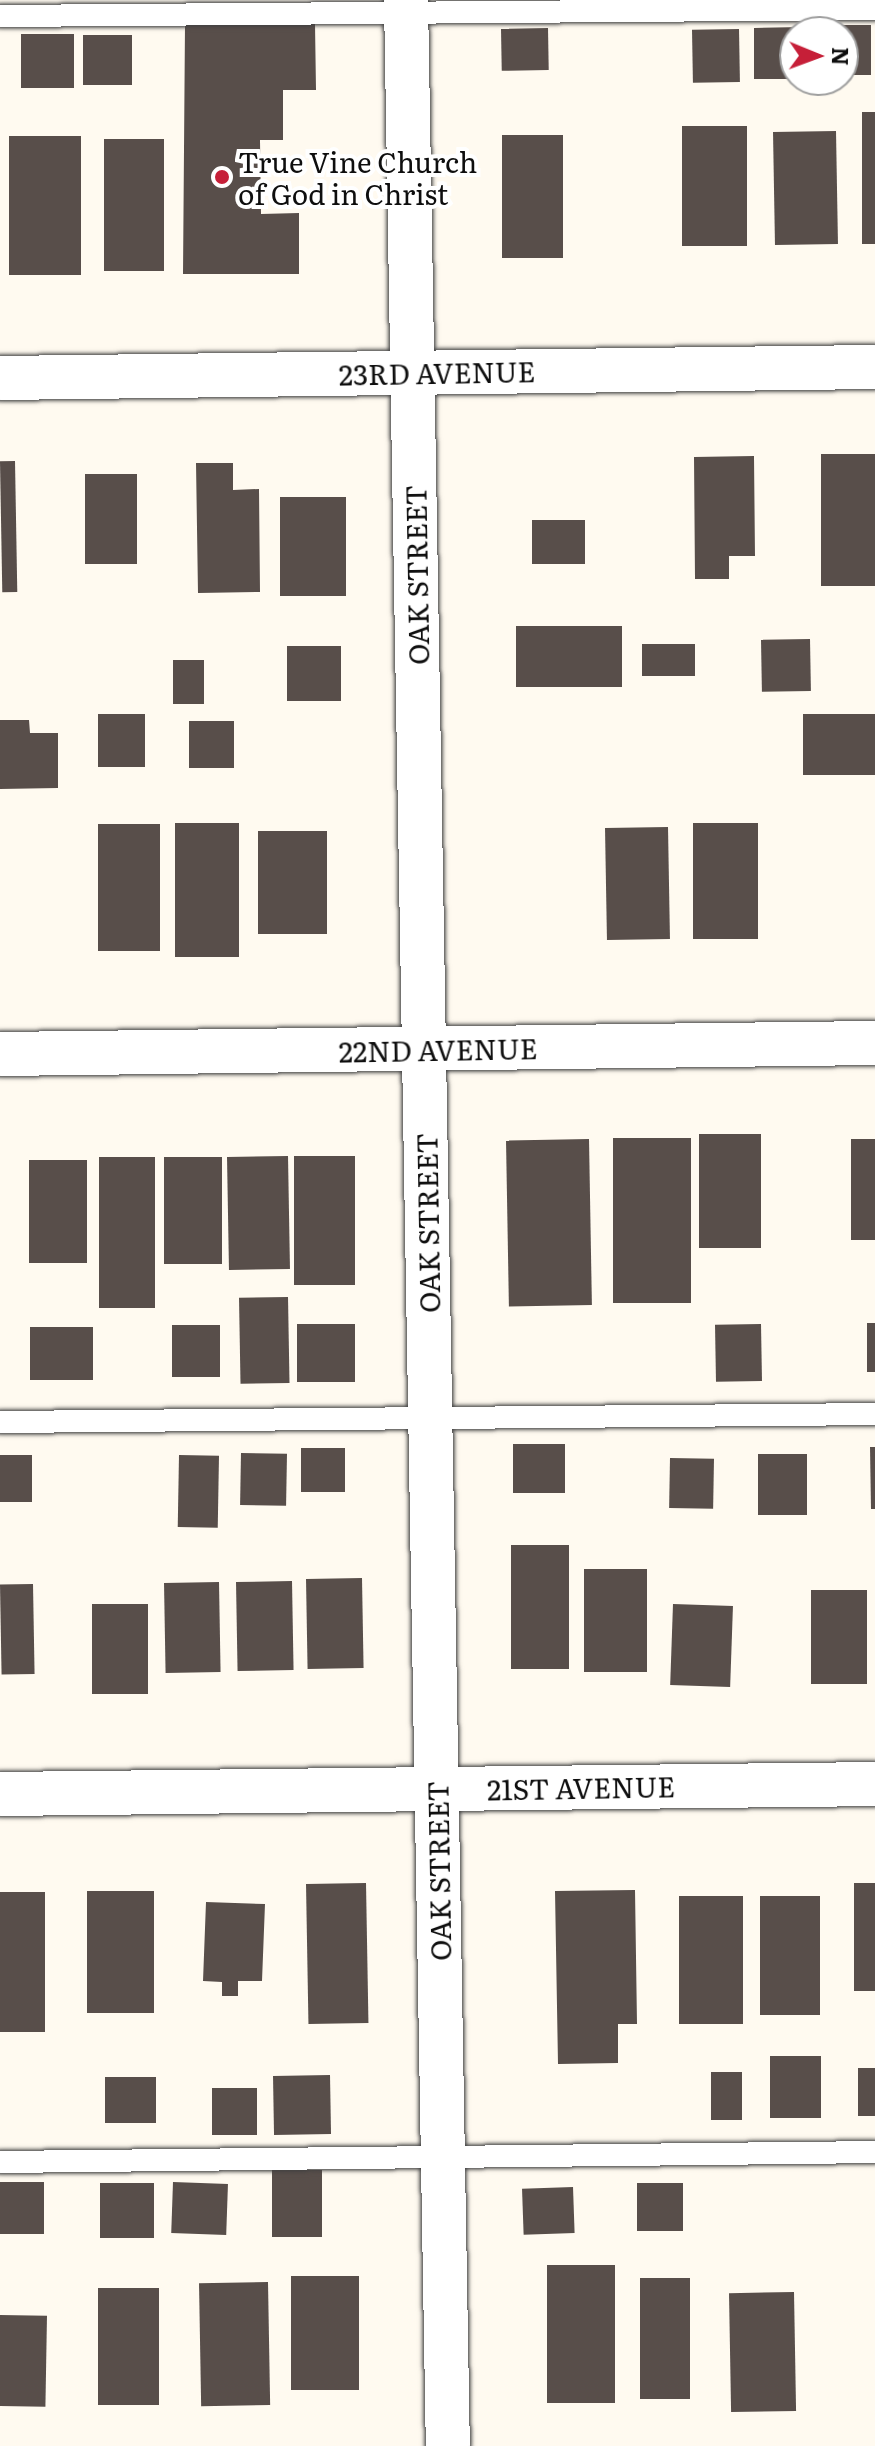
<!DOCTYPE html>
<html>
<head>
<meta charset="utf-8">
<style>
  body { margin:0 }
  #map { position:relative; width:875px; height:2446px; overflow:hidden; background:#fffaf0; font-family:Literata,serif }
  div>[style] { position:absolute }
  .building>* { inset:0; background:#584e4a; transform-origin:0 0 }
  .roads { filter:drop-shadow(0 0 2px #414141) drop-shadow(0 0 2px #414141) }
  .lane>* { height:22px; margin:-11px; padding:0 11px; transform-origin:11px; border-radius:11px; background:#fff }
  .street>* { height:44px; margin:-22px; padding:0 22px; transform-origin:22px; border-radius:22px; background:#fff }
  .dots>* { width:22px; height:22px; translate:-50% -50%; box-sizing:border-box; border:4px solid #fff; border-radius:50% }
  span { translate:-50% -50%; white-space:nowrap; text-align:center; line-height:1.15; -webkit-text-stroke:8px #fff; paint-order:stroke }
  .poi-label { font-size:28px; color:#0e0e0e }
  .left { translate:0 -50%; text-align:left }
  .street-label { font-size:28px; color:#0e0e0e }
  .north { position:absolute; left:779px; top:16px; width:80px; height:80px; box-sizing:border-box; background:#fff; border:2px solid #9f9f9f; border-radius:50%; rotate:91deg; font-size:22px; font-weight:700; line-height:32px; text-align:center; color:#0e0e0e }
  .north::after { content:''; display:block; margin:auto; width:28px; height:36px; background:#c61f38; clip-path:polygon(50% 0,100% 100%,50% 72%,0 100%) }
</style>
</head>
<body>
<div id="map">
  <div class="building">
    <i style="clip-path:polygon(185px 24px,315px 24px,316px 90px,283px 90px,283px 140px,260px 140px,261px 214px,299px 213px,299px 274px,183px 274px)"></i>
    <i style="clip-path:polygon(837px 25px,871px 25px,871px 75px,843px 75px,843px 32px)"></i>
    <i style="clip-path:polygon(801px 27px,795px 32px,795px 79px,754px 79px,754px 28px)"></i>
    <i style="left:548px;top:28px;width:42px;height:47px;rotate:89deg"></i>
    <i style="left:739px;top:29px;width:53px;height:47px;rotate:89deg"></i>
    <i style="left:21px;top:34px;width:53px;height:54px"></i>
    <i style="left:83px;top:35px;width:49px;height:50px"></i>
    <i style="left:862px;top:112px;width:13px;height:132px"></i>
    <i style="left:682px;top:126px;width:65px;height:120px"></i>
    <i style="left:836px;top:131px;width:113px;height:63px;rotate:89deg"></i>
    <i style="left:502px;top:135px;width:61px;height:123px"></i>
    <i style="left:9px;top:136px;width:72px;height:139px"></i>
    <i style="left:104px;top:139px;width:60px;height:132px"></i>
    <i style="left:875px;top:454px;width:132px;height:54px;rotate:90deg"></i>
    <i style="clip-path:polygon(754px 456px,755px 556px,729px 556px,729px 579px,695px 579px,694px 457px)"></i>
    <i style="left:15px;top:461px;width:131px;height:15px;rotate:89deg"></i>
    <i style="clip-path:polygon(196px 463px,233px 463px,233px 490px,259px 489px,260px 592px,198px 593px)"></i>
    <i style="left:85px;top:474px;width:52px;height:90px"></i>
    <i style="left:280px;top:497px;width:66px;height:99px"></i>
    <i style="left:532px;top:520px;width:53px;height:44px"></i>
    <i style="left:516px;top:626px;width:106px;height:61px"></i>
    <i style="left:810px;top:639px;width:52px;height:49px;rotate:89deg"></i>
    <i style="left:695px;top:644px;width:32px;height:53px;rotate:90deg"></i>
    <i style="left:287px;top:646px;width:54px;height:55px"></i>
    <i style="left:173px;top:660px;width:31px;height:44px"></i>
    <i style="left:98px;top:714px;width:47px;height:53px"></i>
    <i style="left:803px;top:714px;width:72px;height:61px"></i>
    <i style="clip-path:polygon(0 720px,29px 720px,30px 733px,58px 733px,58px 788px,0 789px)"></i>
    <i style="left:189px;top:721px;width:45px;height:47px"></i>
    <i style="left:175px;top:823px;width:64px;height:134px"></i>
    <i style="left:758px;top:823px;width:116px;height:65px;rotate:90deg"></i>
    <i style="left:160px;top:824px;width:127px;height:62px;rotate:90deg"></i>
    <i style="left:668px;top:827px;width:112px;height:63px;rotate:89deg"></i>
    <i style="left:258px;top:831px;width:69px;height:103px"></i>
    <i style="left:699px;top:1134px;width:62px;height:114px"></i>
    <i style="left:613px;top:1138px;width:78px;height:165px"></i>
    <i style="left:589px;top:1139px;width:166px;height:83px;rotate:89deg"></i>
    <i style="left:875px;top:1139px;width:101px;height:24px;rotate:90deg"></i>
    <i style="left:288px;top:1156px;width:113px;height:61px;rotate:89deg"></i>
    <i style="left:294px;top:1156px;width:61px;height:129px"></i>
    <i style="left:155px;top:1157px;width:151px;height:56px;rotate:90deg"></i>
    <i style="left:164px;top:1157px;width:58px;height:107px"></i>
    <i style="left:87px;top:1160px;width:103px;height:58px;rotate:90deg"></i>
    <i style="left:288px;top:1297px;width:86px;height:49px;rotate:89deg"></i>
    <i style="left:867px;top:1323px;width:8px;height:49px"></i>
    <i style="left:355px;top:1324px;width:58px;height:58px;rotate:90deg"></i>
    <i style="left:761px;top:1324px;width:57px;height:46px;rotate:89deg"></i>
    <i style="left:172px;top:1325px;width:48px;height:52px"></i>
    <i style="left:30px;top:1327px;width:63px;height:53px"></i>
    <i style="left:565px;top:1444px;width:49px;height:52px;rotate:90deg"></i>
    <i style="clip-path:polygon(870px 1447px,875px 1447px,875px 1509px,871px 1509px)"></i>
    <i style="left:301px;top:1448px;width:44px;height:44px"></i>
    <i style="left:241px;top:1453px;width:46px;height:52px;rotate:1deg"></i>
    <i style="left:758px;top:1454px;width:49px;height:61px"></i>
    <i style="left:0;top:1455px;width:32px;height:47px"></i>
    <i style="left:179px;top:1455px;width:40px;height:72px;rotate:1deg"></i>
    <i style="left:670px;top:1458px;width:44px;height:50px;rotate:1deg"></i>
    <i style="left:511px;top:1545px;width:58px;height:124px"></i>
    <i style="left:584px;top:1569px;width:63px;height:103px"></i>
    <i style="left:362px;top:1578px;width:90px;height:56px;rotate:89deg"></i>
    <i style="left:292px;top:1581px;width:89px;height:56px;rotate:89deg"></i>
    <i style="left:219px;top:1582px;width:90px;height:55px;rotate:89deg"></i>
    <i style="left:33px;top:1584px;width:90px;height:33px;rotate:89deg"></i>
    <i style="left:811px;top:1590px;width:56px;height:94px"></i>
    <i style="left:92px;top:1604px;width:56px;height:90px"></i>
    <i style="left:673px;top:1604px;width:60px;height:81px;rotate:2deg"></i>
    <i style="left:366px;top:1883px;width:140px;height:60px;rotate:89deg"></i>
    <i style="left:854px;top:1883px;width:21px;height:108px"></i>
    <i style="clip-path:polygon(635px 1890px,637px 2024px,618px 2024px,618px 2063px,558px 2064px,555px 1891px)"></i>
    <i style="left:87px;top:1891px;width:67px;height:122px"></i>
    <i style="left:0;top:1892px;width:45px;height:140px"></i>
    <i style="left:679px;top:1896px;width:64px;height:128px"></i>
    <i style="left:820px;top:1896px;width:119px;height:60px;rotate:90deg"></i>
    <i style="clip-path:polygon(206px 1902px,265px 1904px,262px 1981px,238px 1981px,238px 1996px,222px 1996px,222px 1982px,203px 1981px)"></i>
    <i style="left:770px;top:2056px;width:51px;height:62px"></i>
    <i style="left:858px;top:2068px;width:17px;height:48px"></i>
    <i style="left:711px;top:2072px;width:31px;height:48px"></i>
    <i style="left:330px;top:2075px;width:59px;height:57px;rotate:89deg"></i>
    <i style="left:156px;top:2077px;width:46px;height:51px;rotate:90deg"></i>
    <i style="left:212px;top:2088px;width:45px;height:47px"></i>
    <i style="left:272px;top:2170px;width:50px;height:67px"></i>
    <i style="left:0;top:2182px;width:44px;height:52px"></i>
    <i style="left:173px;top:2182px;width:55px;height:51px;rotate:2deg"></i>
    <i style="left:100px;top:2183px;width:54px;height:55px"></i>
    <i style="left:637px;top:2183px;width:46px;height:48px"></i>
    <i style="left:573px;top:2187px;width:46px;height:51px;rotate:88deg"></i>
    <i style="left:547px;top:2265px;width:68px;height:138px"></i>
    <i style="left:291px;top:2276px;width:68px;height:114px"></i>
    <i style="left:640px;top:2278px;width:50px;height:121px"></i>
    <i style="left:268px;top:2282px;width:123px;height:69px;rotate:89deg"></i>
    <i style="left:98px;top:2288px;width:61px;height:117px"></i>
    <i style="left:794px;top:2292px;width:119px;height:65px;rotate:89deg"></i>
    <i style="left:0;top:2315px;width:47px;height:91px;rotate:1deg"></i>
  </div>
  <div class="roads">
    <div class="lane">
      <i style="left:0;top:16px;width:875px;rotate:-0.46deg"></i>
      <i style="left:0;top:1422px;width:875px;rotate:-0.52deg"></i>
      <i style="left:0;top:2162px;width:875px;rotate:-0.65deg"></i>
    </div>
    <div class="street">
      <i style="left:406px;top:0;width:2446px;rotate:89.02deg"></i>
      <i style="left:0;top:378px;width:875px;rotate:-0.72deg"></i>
      <i style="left:0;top:1054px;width:875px;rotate:-0.72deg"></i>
      <i style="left:0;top:1794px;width:875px;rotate:-0.65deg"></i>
    </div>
  </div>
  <div class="dots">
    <i style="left:222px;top:177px;background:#c61f38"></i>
  </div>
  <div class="poi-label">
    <span class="left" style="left:238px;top:177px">True Vine Church<br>of God in Christ</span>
  </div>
  <div class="street-label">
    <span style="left:437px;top:372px;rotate:-1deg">23RD AVENUE</span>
    <span style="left:416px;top:575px;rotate:-91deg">OAK STREET</span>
    <span style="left:438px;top:1049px;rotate:-1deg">22ND AVENUE</span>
    <span style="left:427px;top:1223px;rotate:-91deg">OAK STREET</span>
    <span style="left:581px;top:1787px;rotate:-1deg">21ST AVENUE</span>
    <span style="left:438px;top:1871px;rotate:-91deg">OAK STREET</span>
  </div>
  <div class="north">N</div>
</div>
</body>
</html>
